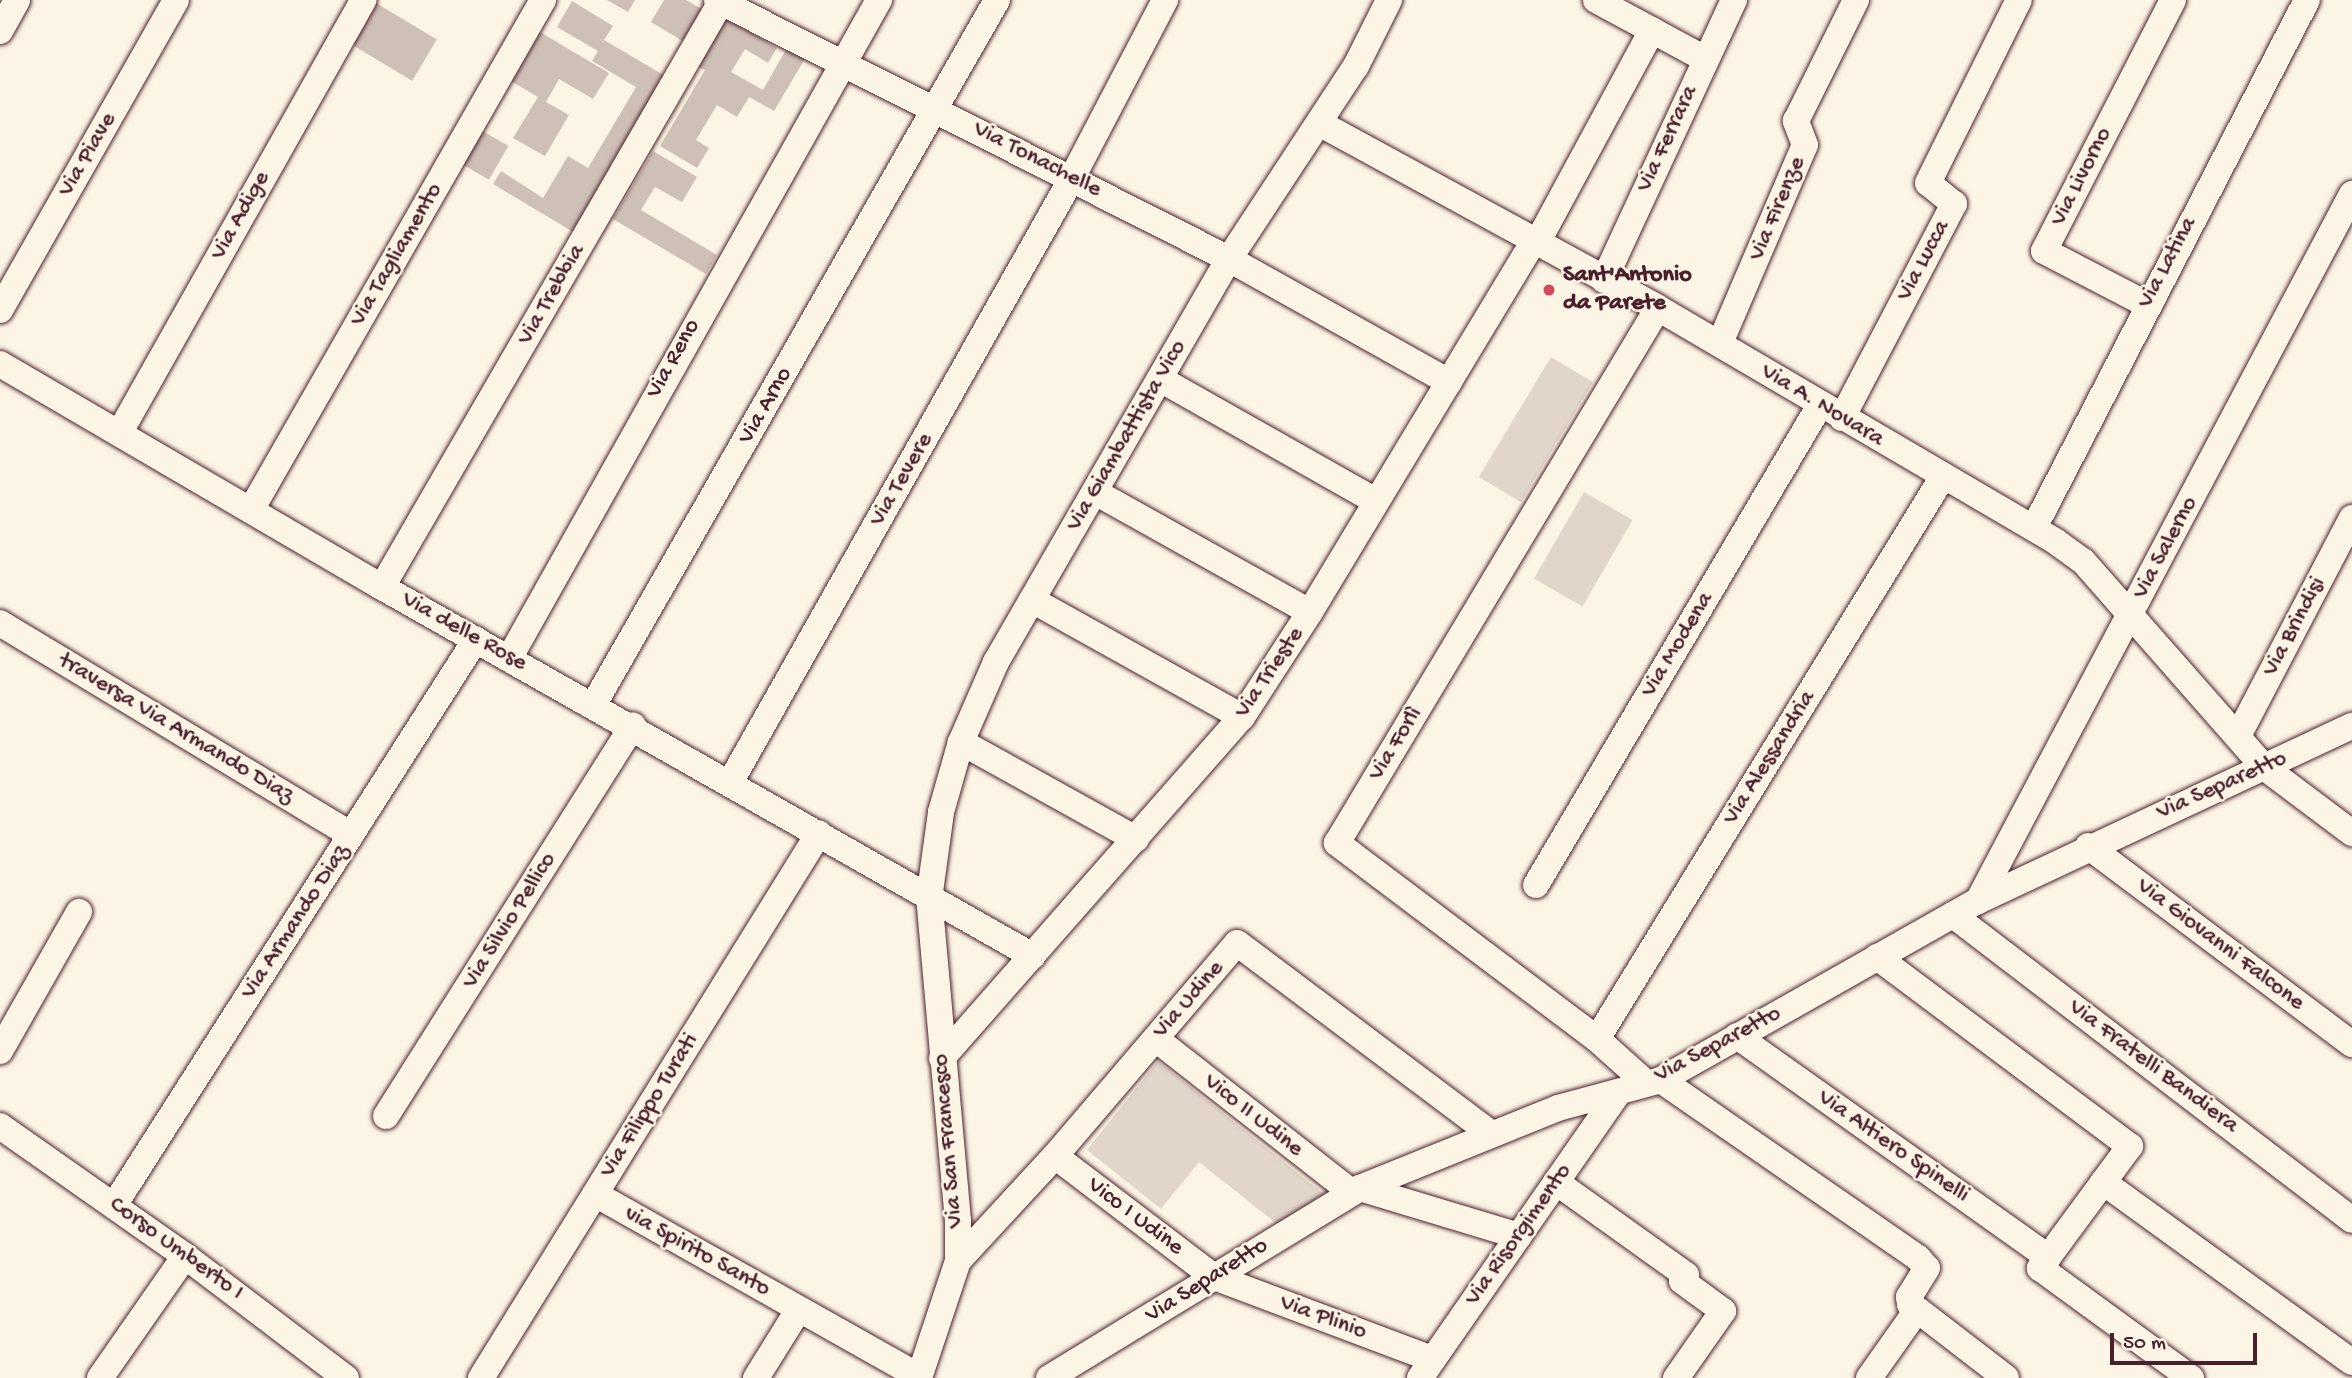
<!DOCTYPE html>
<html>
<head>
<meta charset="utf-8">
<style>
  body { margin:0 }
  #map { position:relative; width:2352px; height:1378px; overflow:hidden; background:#fcf5e5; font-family:"Gochi Hand",sans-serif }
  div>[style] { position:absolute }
  .green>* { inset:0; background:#e2d5ca; transform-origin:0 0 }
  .building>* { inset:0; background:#cfc0b7; transform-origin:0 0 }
  .roads { filter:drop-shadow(0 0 2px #4a1f2b) drop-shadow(0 0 2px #4a1f2b) }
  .minor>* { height:26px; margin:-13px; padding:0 13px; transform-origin:13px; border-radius:13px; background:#fcf5e5 }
  .dots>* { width:19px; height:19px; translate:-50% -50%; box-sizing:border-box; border:4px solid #fcf5e5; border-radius:50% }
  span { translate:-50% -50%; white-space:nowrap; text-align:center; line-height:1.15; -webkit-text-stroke:5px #fcf5e5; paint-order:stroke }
  .street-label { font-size:24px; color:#4a1f2b }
  .poi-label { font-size:24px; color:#4a1f2b; font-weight:700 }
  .left { translate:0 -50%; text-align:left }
  .scale { position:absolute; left:2110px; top:1333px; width:147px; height:32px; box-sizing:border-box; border:4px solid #4a1f2b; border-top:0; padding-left:9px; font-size:21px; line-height:24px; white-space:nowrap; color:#4a1f2b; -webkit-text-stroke:5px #fcf5e5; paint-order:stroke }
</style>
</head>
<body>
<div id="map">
  <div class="green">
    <i style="left:1551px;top:357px;width:49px;height:140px;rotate:31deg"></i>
    <i style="left:1584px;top:492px;width:56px;height:100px;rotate:30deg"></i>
    <i style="clip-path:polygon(1158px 1061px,1325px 1195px,1277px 1224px,1199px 1162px,1161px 1209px,1087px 1150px)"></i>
  </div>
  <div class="building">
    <i style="clip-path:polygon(607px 0,635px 0,628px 12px)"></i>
    <i style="clip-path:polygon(664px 0,686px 0,710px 14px,691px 46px,651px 22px)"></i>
    <i style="clip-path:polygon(572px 1px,613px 26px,604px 40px,672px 80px,580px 236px,493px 184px,501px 171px,543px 198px,568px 156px,588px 168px,636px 87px,592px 61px,598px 51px,557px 27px)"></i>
    <i style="left:376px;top:3px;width:71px;height:48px;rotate:31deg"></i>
    <i style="clip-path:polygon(727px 18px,777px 48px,768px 63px,745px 49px,731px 72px,763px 90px,788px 46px,806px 57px,774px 111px,749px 97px,737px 117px,717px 105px,696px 140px,709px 148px,697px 168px,660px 146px,705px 70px,698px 67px)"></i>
    <i style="clip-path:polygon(540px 32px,609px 73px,593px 99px,559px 79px,546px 102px,569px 115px,545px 156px,513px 138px,538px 97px,511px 81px)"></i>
    <i style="left:479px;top:129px;width:34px;height:39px;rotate:30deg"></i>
    <i style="clip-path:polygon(653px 151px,697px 177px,682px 202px,655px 187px,641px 210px,717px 255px,706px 274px,613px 219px)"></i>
  </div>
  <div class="roads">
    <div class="minor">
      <i style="left:717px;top:0;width:574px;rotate:26.83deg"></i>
      <i style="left:1229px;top:259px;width:252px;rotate:29.2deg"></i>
      <i style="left:1596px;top:0;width:124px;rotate:28.4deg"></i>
      <i style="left:0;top:31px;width:35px;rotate:-61deg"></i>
      <i style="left:1319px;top:123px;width:386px;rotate:28.6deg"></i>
      <i style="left:1658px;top:308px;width:460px;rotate:30.4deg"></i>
      <i style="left:2055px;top:541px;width:34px;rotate:36deg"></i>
      <i style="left:2083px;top:561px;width:274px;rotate:48.7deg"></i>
      <i style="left:2264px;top:767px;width:110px;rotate:36.9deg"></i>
      <i style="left:1537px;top:243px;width:242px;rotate:-61.6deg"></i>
      <i style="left:1604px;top:280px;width:309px;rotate:-65.1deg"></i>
      <i style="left:2146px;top:304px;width:115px;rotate:-152.5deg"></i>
      <i style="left:2044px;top:251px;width:282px;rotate:-62.8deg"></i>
      <i style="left:0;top:310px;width:356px;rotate:-60.4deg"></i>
      <i style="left:1720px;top:343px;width:215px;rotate:-66.8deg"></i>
      <i style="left:1805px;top:145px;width:26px;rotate:-111deg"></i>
      <i style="left:1796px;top:121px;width:135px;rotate:-63.6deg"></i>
      <i style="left:0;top:364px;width:442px;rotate:30.3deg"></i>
      <i style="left:382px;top:587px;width:748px;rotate:29.55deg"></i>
      <i style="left:1160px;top:379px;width:248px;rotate:29.5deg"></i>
      <i style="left:1842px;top:418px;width:242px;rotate:-62.4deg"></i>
      <i style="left:1954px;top:204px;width:33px;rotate:-141deg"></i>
      <i style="left:1928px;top:183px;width:204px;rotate:-63.6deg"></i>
      <i style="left:120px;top:432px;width:496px;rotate:-60.6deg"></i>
      <i style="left:1095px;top:492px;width:246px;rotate:29.2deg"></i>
      <i style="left:251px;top:510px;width:588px;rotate:-60.21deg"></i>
      <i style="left:2034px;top:528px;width:594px;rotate:-62.66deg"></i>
      <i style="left:382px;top:587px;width:676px;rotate:-59.91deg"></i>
      <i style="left:1032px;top:600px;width:240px;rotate:29.1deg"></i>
      <i style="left:0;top:623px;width:410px;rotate:31.1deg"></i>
      <i style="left:510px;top:657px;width:754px;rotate:-60.68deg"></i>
      <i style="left:594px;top:704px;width:811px;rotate:-60.21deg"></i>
      <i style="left:2238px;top:736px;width:246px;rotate:-62.4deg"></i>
      <i style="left:961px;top:742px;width:200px;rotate:29deg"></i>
      <i style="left:731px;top:781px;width:693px;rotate:-60.51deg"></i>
      <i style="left:1072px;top:178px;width:201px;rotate:-62.4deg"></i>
      <i style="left:2088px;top:846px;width:330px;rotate:36.9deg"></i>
      <i style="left:1536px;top:885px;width:558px;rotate:-59.39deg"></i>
      <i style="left:1978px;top:901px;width:800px;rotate:-62.12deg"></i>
      <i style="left:1953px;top:915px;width:502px;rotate:37.39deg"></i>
      <i style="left:1877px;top:957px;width:316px;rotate:36.8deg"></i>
      <i style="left:2130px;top:1146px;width:152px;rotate:126.4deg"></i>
      <i style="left:2040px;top:1268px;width:187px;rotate:36.1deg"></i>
      <i style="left:1737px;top:1036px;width:382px;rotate:35.4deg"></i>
      <i style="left:1156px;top:1039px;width:248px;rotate:38.1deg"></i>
      <i style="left:1597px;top:1039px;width:659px;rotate:-58.41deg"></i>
      <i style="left:0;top:1051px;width:160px;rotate:-60.4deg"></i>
      <i style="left:942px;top:1058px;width:454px;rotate:-48.7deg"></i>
      <i style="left:1242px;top:717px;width:125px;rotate:-57.1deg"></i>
      <i style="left:1310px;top:612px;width:433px;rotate:-58.9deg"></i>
      <i style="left:1661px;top:1080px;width:313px;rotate:34.7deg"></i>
      <i style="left:1918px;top:1258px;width:13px;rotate:48deg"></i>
      <i style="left:1927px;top:1268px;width:34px;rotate:122deg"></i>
      <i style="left:1909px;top:1297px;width:7px;rotate:82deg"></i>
      <i style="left:1910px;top:1304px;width:121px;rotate:37.6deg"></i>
      <i style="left:1646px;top:1083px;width:66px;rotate:-138.1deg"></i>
      <i style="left:1597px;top:1039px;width:326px;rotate:-143deg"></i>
      <i style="left:1337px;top:843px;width:624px;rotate:-59.04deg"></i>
      <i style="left:386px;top:1116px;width:462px;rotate:-57.7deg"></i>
      <i style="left:0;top:1126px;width:226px;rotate:35.1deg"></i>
      <i style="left:185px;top:1256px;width:202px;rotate:37.2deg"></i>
      <i style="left:1055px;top:1156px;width:200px;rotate:37.3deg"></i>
      <i style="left:1214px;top:1277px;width:233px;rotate:20.6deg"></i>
      <i style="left:1556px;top:1182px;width:160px;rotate:35.6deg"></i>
      <i style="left:1686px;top:1275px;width:7px;rotate:124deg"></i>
      <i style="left:1682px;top:1281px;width:51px;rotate:36.2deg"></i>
      <i style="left:1723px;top:1311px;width:82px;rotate:125deg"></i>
      <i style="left:2103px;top:1182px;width:307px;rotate:35.9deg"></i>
      <i style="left:1360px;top:1188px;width:166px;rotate:16.8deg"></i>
      <i style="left:595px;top:1194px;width:363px;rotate:29.4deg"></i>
      <i style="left:115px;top:1204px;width:670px;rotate:-57.42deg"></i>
      <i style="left:958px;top:1261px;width:143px;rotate:-47.3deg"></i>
      <i style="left:1055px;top:1156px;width:280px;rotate:-49.5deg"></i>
      <i style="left:1237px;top:943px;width:316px;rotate:36.9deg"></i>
      <i style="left:100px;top:1378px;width:149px;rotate:-55.1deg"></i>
      <i style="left:481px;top:1378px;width:641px;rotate:-58.19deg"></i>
      <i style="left:756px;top:1378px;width:81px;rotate:-58.1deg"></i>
      <i style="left:919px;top:1378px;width:123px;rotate:-71.6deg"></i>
      <i style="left:958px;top:1261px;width:40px;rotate:-90deg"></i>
      <i style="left:958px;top:1221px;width:323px;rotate:-95.1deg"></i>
      <i style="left:929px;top:899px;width:88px;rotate:-82.1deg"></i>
      <i style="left:941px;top:812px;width:73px;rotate:-74.1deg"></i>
      <i style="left:961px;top:742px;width:87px;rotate:-66.4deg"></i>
      <i style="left:996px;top:662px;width:466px;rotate:-60deg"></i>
      <i style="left:1229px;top:259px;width:231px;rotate:-56.7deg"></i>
      <i style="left:1356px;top:66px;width:74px;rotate:-63.4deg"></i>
      <i style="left:1049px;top:1378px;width:364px;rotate:-31.4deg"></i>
      <i style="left:1360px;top:1188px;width:214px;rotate:-22deg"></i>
      <i style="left:1558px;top:1108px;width:107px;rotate:-15.2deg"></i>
      <i style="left:1661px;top:1080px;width:364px;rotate:-29.5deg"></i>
      <i style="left:1978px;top:901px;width:413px;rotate:-25.1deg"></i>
      <i style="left:1420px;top:1378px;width:347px;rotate:-55.2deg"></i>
      <i style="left:1869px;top:1378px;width:83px;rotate:-54.8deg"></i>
    </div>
  </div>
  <div class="dots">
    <i style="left:1549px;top:290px;background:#d1495b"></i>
  </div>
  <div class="street-label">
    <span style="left:1668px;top:139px;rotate:-65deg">Via Ferrara</span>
    <span style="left:88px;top:155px;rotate:-60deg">Via Piave</span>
    <span style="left:1037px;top:160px;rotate:27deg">Via Tonachelle</span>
    <span style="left:2082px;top:177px;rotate:-63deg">Via Livorno</span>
    <span style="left:1778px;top:209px;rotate:-67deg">Via Firenze</span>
    <span style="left:241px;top:216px;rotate:-61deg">Via Adige</span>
    <span style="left:397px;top:255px;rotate:-60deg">Via Tagliamento</span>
    <span style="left:1924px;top:261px;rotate:-62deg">Via Lucca</span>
    <span style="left:2168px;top:263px;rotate:-62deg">Via Latina</span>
    <span style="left:552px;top:295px;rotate:-60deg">Via Trebbia</span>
    <span style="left:674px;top:359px;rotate:-61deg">Via Reno</span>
    <span style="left:766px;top:406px;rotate:-60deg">Via Arno</span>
    <span style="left:1822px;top:406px;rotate:31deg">Via A. Novara</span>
    <span style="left:1127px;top:436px;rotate:-60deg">Via Giambattista Vico</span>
    <span style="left:902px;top:480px;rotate:-60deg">Via Tevere</span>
    <span style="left:2166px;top:548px;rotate:-62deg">Via Salerno</span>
    <span style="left:2295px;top:627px;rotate:-62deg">Via Brindisi</span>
    <span style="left:464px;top:632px;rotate:29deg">Via delle Rose</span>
    <span style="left:1678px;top:645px;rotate:-59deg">Via Modena</span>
    <span style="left:1270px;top:673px;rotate:-56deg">Via Trieste</span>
    <span style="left:176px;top:729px;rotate:31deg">traversa Via Armando Diaz</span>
    <span style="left:1396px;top:744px;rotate:-59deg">Via Forlì</span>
    <span style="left:1770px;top:758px;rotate:-58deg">Via Alessandria</span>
    <span style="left:2222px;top:786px;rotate:-24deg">Via Separetto</span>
    <span style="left:510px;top:921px;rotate:-58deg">Via Silvio Pellico</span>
    <span style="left:296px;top:922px;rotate:-57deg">Via Armando Diaz</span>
    <span style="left:2220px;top:945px;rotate:37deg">Via Giovanni Falcone</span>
    <span style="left:1189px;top:1000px;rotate:-49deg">Via Udine</span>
    <span style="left:1718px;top:1045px;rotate:-28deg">Via Separetto</span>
    <span style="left:2153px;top:1067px;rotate:37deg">Via Fratelli Bandiera</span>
    <span style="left:650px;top:1106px;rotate:-58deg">Via Filippo Turati</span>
    <span style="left:1253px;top:1116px;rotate:38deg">Vico II Udine</span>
    <span style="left:949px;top:1141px;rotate:-95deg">Via San Francesco</span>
    <span style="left:1893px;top:1147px;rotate:35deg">Via Altiero Spinelli</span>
    <span style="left:1135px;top:1217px;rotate:37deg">Vico I Udine</span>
    <span style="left:1519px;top:1235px;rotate:-55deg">Via Risorgimento</span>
    <span style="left:176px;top:1249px;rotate:36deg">Corso Umberto I</span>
    <span style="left:697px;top:1252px;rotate:29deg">via Spirito Santo</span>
    <span style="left:1207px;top:1281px;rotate:-32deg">Via Separetto</span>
    <span style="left:1323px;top:1318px;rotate:20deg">Via Plinio</span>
  </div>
  <div class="poi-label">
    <span class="left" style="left:1563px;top:290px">Sant'Antonio<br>da Parete</span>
  </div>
  <div class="scale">50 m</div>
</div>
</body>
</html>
